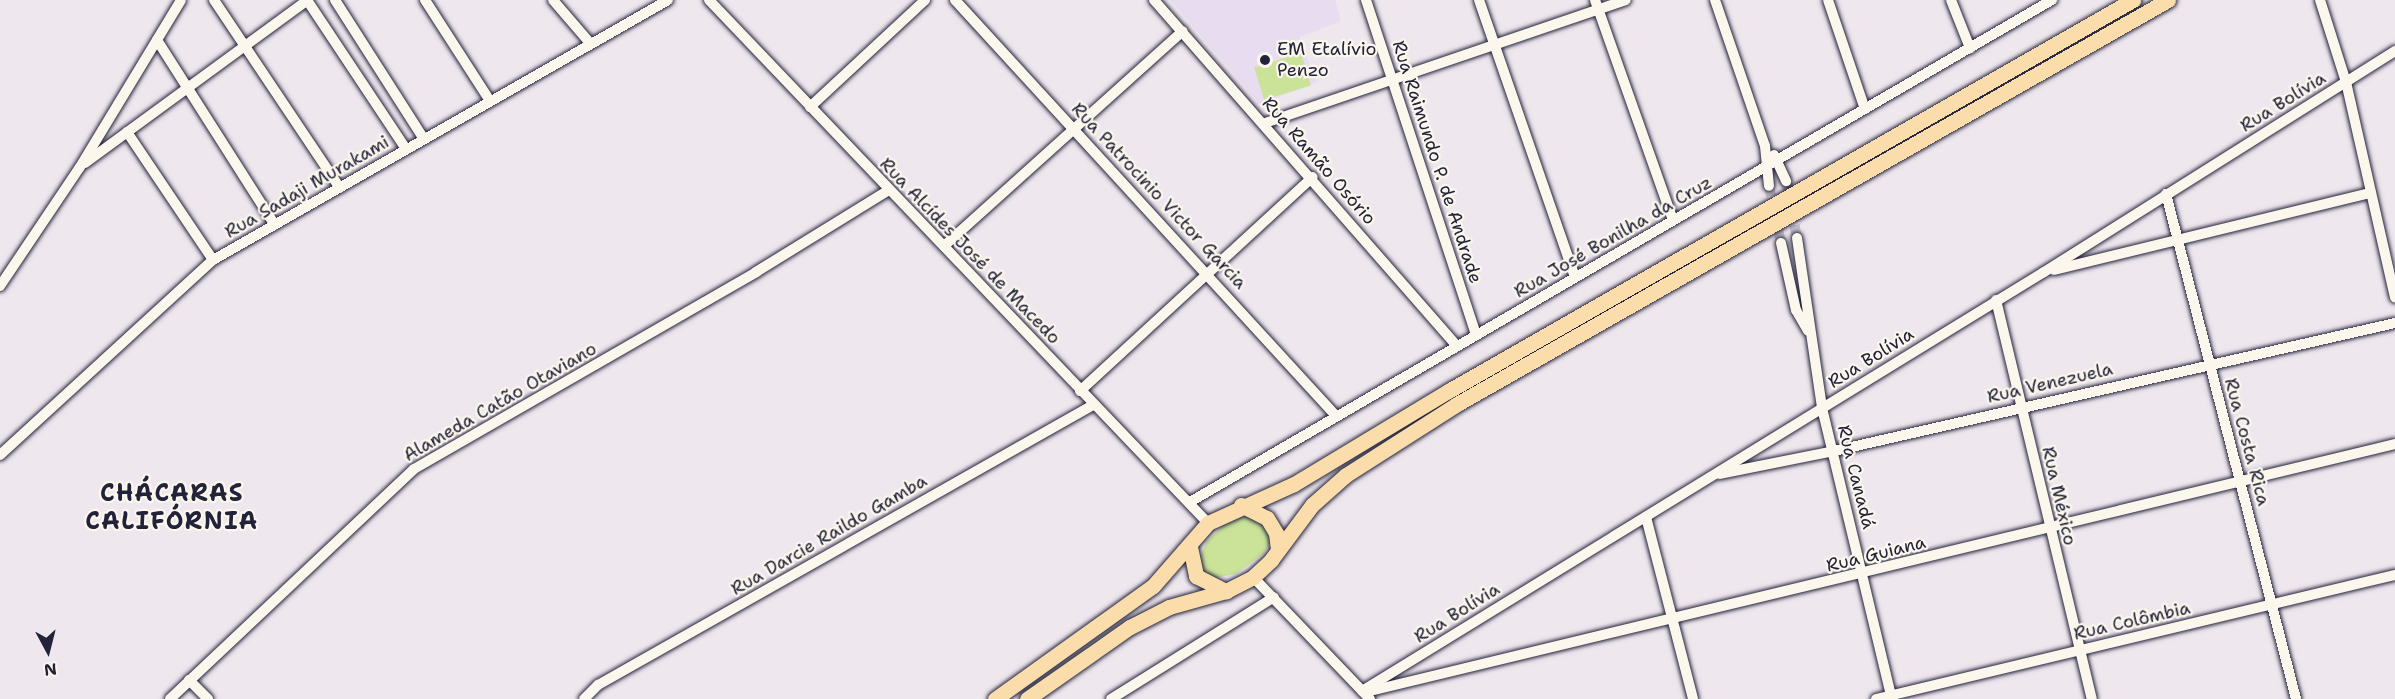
<!DOCTYPE html>
<html>
<head>
<meta charset="utf-8">
<style>
  body { margin:0 }
  #map { position:relative; width:2395px; height:699px; overflow:hidden; background:#efe7ee; font-family:"Shantell Sans",sans-serif }
  div>[style] { position:absolute }
  .built>* { inset:0; background:#e7dcf0 }
  .green>* { inset:0; background:#cae399; transform-origin:0 0 }
  .minor-tunnel>* { height:10px; margin-top:-5px; transform-origin:0; background:repeating-linear-gradient(90deg,#c6c0ca 0 10px,transparent 0 15px) }
  .roads { filter:drop-shadow(0 0 2px #22223b) drop-shadow(0 0 2px #22223b) }
  .minor>* { height:10px; margin:-5px; padding:0 5px; transform-origin:5px; border-radius:5px; background:#fbf7ec }
  .highway>* { height:15px; margin:-7.5px; padding:0 7.5px; transform-origin:7.5px; border-radius:7.5px; background:#fbddab }
  .dots>* { width:16px; height:16px; translate:-50% -50%; box-sizing:border-box; border:3px solid #fbf7ec; border-radius:50% }
  span { translate:-50% -50%; white-space:nowrap; text-align:center; line-height:1.15; -webkit-text-stroke:4.5px #fbf7ec; paint-order:stroke }
  .poi-label { font-size:18px; color:#22223b }
  .left { translate:0 -50%; text-align:left }
  .street-label { font-size:18px; color:#22223b }
  .district-label { font-size:24px; color:#22223b; font-weight:700; letter-spacing:1.5px }
  .north { position:absolute; left:18px; top:621px; width:60px; height:60px; -webkit-text-stroke:4px #fbf7ec; paint-order:stroke; rotate:173deg; font-size:16px; font-weight:700; line-height:24px; text-align:center; color:#22223b }
  .north::after { content:''; display:block; margin:auto; width:21px; height:27px; background:#22223b; clip-path:polygon(50% 0,100% 100%,50% 72%,0 100%) }
</style>
</head>
<body>
<div id="map">
  <div class="built">
    <i style="clip-path:polygon(1170px 0,1335px 0,1341px 21px,1299px 37px,1317px 82px,1260px 104px)"></i>
  </div>
  <div class="green">
    <i style="left:1301px;top:53px;width:34px;height:49px;rotate:73deg"></i>
    <i style="clip-path:polygon(1245px 515px,1263px 519px,1271px 540px,1264px 553px,1236px 574px,1214px 578px,1206px 574px,1199px 559px,1207px 541px,1225px 524px)"></i>
  </div>
  <div class="minor-tunnel">
    <i style="left:1786px;top:181px;width:58px;rotate:79.1deg"></i>
    <i style="left:1769px;top:186px;width:58px;rotate:78.1deg"></i>
  </div>
  <div class="roads">
    <div class="minor">
      <i style="left:214px;top:0;width:226px;rotate:56.2deg"></i>
      <i style="left:307px;top:0;width:179px;rotate:56.4deg"></i>
      <i style="left:335px;top:0;width:165px;rotate:57.4deg"></i>
      <i style="left:425px;top:0;width:120px;rotate:57.2deg"></i>
      <i style="left:553px;top:0;width:57px;rotate:49.3deg"></i>
      <i style="left:709px;top:0;width:723px;rotate:46.35deg"></i>
      <i style="left:955px;top:0;width:564px;rotate:47.51deg"></i>
      <i style="left:1154px;top:0;width:460px;rotate:48.8deg"></i>
      <i style="left:1366px;top:0;width:353px;rotate:71.8deg"></i>
      <i style="left:1479px;top:0;width:293px;rotate:70.9deg"></i>
      <i style="left:1595px;top:0;width:233px;rotate:70.5deg"></i>
      <i style="left:1715px;top:0;width:154px;rotate:71.1deg"></i>
      <i style="left:1765px;top:146px;width:40px;rotate:84.3deg"></i>
      <i style="left:1828px;top:0;width:115px;rotate:71.3deg"></i>
      <i style="left:1951px;top:0;width:52px;rotate:68.4deg"></i>
      <i style="left:2320px;top:0;width:86px;rotate:72.4deg"></i>
      <i style="left:2346px;top:82px;width:221px;rotate:77.2deg"></i>
      <i style="left:157px;top:40px;width:219px;rotate:57.5deg"></i>
      <i style="left:810px;top:107px;width:157px;rotate:-42.9deg"></i>
      <i style="left:1265px;top:123px;width:381px;rotate:-18.8deg"></i>
      <i style="left:127px;top:132px;width:154px;rotate:56.1deg"></i>
      <i style="left:1774px;top:155px;width:29px;rotate:65deg"></i>
      <i style="left:85px;top:163px;width:276px;rotate:-36.2deg"></i>
      <i style="left:2166px;top:194px;width:521px;rotate:75.56deg"></i>
      <i style="left:1797px;top:238px;width:172px;rotate:81.6deg"></i>
      <i style="left:1822px;top:408px;width:299px;rotate:76.5deg"></i>
      <i style="left:1781px;top:243px;width:69px;rotate:77.4deg"></i>
      <i style="left:1796px;top:310px;width:24px;rotate:60deg"></i>
      <i style="left:944px;top:246px;width:321px;rotate:-42deg"></i>
      <i style="left:2054px;top:270px;width:326px;rotate:-13.7deg"></i>
      <i style="left:0;top:286px;width:143px;rotate:-56.1deg"></i>
      <i style="left:80px;top:167px;width:195px;rotate:-58.8deg"></i>
      <i style="left:1996px;top:300px;width:410px;rotate:76.5deg"></i>
      <i style="left:1080px;top:391px;width:316px;rotate:-42.6deg"></i>
      <i style="left:0;top:455px;width:289px;rotate:-42.5deg"></i>
      <i style="left:213px;top:260px;width:524px;rotate:-29.74deg"></i>
      <i style="left:1719px;top:474px;width:117px;rotate:-11.3deg"></i>
      <i style="left:1834px;top:451px;width:575px;rotate:-12.85deg"></i>
      <i style="left:1190px;top:502px;width:998px;rotate:-30.22deg"></i>
      <i style="left:1646px;top:517px;width:188px;rotate:75.5deg"></i>
      <i style="left:1253px;top:577px;width:169px;rotate:46.2deg"></i>
      <i style="left:189px;top:680px;width:27px;rotate:45deg"></i>
      <i style="left:1362px;top:691px;width:800px;rotate:-31.57deg"></i>
      <i style="left:2044px;top:272px;width:415px;rotate:-32.2deg"></i>
      <i style="left:1366px;top:692px;width:1058px;rotate:-13.55deg"></i>
      <i style="left:170px;top:699px;width:335px;rotate:-43.3deg"></i>
      <i style="left:414px;top:469px;width:395px;rotate:-29.9deg"></i>
      <i style="left:756px;top:272px;width:156px;rotate:-31.7deg"></i>
      <i style="left:584px;top:699px;width:20px;rotate:-45deg"></i>
      <i style="left:598px;top:685px;width:569px;rotate:-29.49deg"></i>
      <i style="left:1111px;top:699px;width:192px;rotate:-32deg"></i>
      <i style="left:1876px;top:699px;width:534px;rotate:-13.44deg"></i>
    </div>
    <div class="highway">
      <i style="left:1241px;top:505px;width:29px;rotate:27deg"></i>
      <i style="left:1267px;top:518px;width:17px;rotate:59deg"></i>
      <i style="left:1276px;top:533px;width:17px;rotate:83deg"></i>
      <i style="left:1190px;top:547px;width:30px;rotate:78deg"></i>
      <i style="left:1196px;top:576px;width:34px;rotate:27deg"></i>
      <i style="left:995px;top:699px;width:194px;rotate:-35.6deg"></i>
      <i style="left:1153px;top:586px;width:84px;rotate:-48.9deg"></i>
      <i style="left:1208px;top:523px;width:94px;rotate:-24.4deg"></i>
      <i style="left:1294px;top:484px;width:182px;rotate:-31.1deg"></i>
      <i style="left:1450px;top:390px;width:787px;rotate:-29.73deg"></i>
      <i style="left:1027px;top:699px;width:126px;rotate:-35deg"></i>
      <i style="left:1130px;top:627px;width:44px;rotate:-27.1deg"></i>
      <i style="left:1169px;top:607px;width:59px;rotate:-15.7deg"></i>
      <i style="left:1226px;top:591px;width:30px;rotate:-27deg"></i>
      <i style="left:1253px;top:577px;width:25px;rotate:-43deg"></i>
      <i style="left:1271px;top:560px;width:69px;rotate:-53.3deg"></i>
      <i style="left:1312px;top:505px;width:45px;rotate:-41.4deg"></i>
      <i style="left:1346px;top:475px;width:132px;rotate:-32.6deg"></i>
      <i style="left:1457px;top:404px;width:818px;rotate:-29.61deg"></i>
    </div>
  </div>
  <div class="dots">
    <i style="left:1265px;top:60px;background:#22223b"></i>
  </div>
  <div class="poi-label">
    <span class="left" style="left:1277px;top:60px">EM Etalívio<br>Penzo</span>
  </div>
  <div class="street-label">
    <span style="left:2283px;top:102px;rotate:-32deg">Rua Bolívia</span>
    <span style="left:1319px;top:161px;rotate:49deg">Rua Ramão Osório</span>
    <span style="left:1437px;top:162px;rotate:72deg">Rua Raimundo P. de Andrade</span>
    <span style="left:307px;top:187px;rotate:-30deg">Rua Sadaji Murakami</span>
    <span style="left:1159px;top:196px;rotate:47deg">Rua Patrocinio Victor Garcia</span>
    <span style="left:1613px;top:237px;rotate:-30deg">Rua José Bonilha da Cruz</span>
    <span style="left:970px;top:251px;rotate:46deg">Rua Alcídes José de Macedo</span>
    <span style="left:1871px;top:358px;rotate:-32deg">Rua Bolívia</span>
    <span style="left:2050px;top:383px;rotate:-13deg">Rua Venezuela</span>
    <span style="left:500px;top:402px;rotate:-30deg">Alameda Catão Otaviano</span>
    <span style="left:2247px;top:442px;rotate:75deg">Rua Costa Rica</span>
    <span style="left:1856px;top:477px;rotate:76deg">Rua Canadá</span>
    <span style="left:2059px;top:496px;rotate:77deg">Rua México</span>
    <span style="left:829px;top:535px;rotate:-30deg">Rua Darcie Raildo Gamba</span>
    <span style="left:1876px;top:554px;rotate:-14deg">Rua Guiana</span>
    <span style="left:1457px;top:613px;rotate:-32deg">Rua Bolívia</span>
    <span style="left:2132px;top:621px;rotate:-13deg">Rua Colômbia</span>
  </div>
  <div class="district-label">
    <span style="left:172px;top:508px">CHÁCARAS<br>CALIFÓRNIA</span>
  </div>
  <div class="north">N</div>
</div>
</body>
</html>
